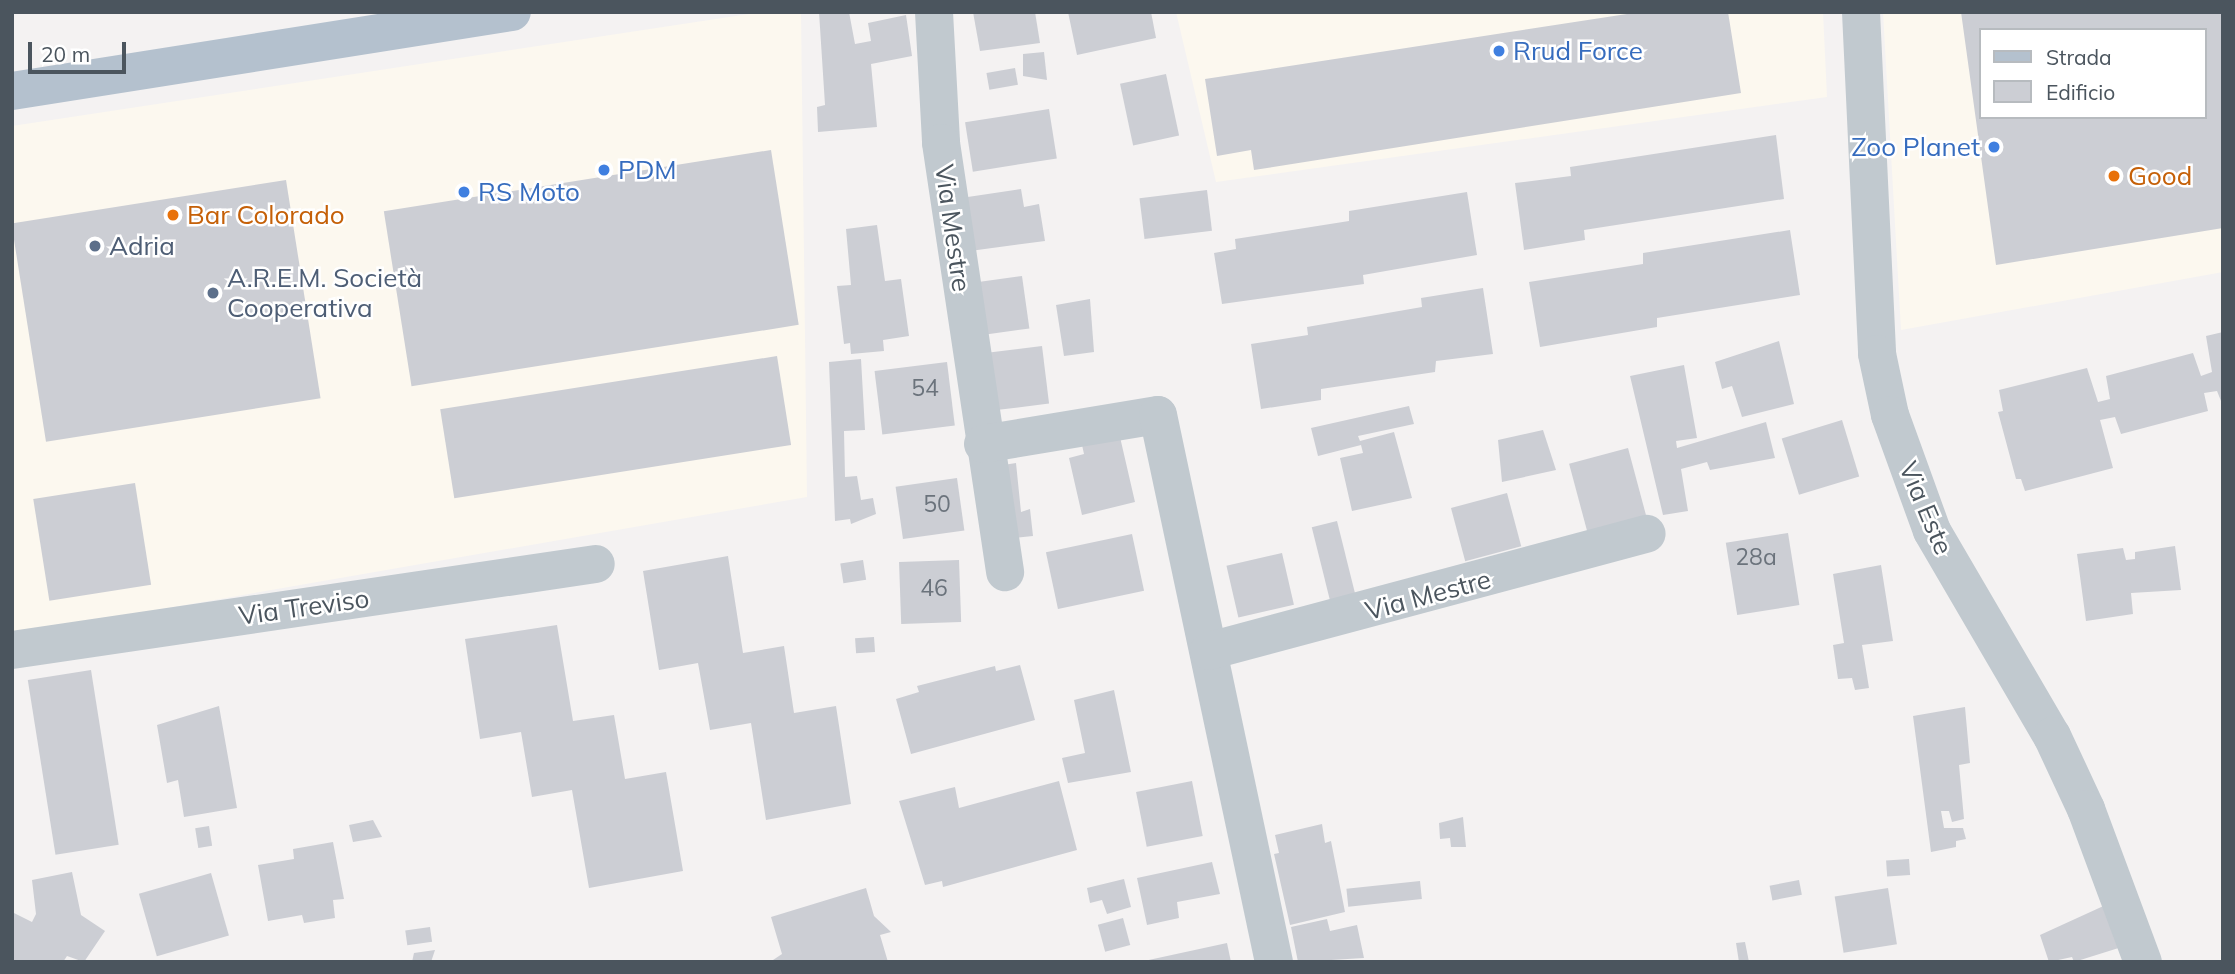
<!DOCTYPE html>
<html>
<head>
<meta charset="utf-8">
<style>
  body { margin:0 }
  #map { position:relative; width:2235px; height:974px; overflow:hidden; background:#f4f2f2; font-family:Mulish,sans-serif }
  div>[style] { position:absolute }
  .commercial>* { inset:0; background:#fcf8ef }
  .building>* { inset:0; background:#ccced4; transform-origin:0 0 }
  .minor>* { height:38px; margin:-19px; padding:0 19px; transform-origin:19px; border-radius:19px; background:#c1c9cf }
  .major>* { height:38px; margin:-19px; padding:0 19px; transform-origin:19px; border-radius:19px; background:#b4c1ce }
  .dots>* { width:19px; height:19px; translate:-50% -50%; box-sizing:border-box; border:4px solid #fff; border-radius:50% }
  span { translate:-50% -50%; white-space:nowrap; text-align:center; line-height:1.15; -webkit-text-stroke:5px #fff; paint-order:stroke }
  .number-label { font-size:23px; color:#6b737c }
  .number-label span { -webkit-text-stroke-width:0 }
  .shop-label { font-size:26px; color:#366cbe }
  .left { translate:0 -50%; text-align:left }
  .right { translate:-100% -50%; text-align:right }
  .food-label { font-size:26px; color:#c56008 }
  .street-label { font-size:26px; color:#4b555e }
  .service-label { font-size:26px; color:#4e5e75 }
  .frame { position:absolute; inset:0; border:14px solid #4b555e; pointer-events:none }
  .legend { position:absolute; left:1979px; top:28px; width:228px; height:91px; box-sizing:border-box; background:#fff; border:2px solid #b7bbbf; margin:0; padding:9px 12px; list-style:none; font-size:21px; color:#4b555e }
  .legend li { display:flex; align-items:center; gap:14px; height:35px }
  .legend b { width:35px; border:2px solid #b7bbbf }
  .scale { position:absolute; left:28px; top:42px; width:98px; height:32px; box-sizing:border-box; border:4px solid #4b555e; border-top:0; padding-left:9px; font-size:21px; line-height:24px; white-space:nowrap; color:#4b555e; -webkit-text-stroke:5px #fff; paint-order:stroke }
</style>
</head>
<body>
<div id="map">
  <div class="commercial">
    <i style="clip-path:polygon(762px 12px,801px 12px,807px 497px,12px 635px,12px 126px)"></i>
    <i style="clip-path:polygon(1176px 12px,1823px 12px,1827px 97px,1216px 182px)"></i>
    <i style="clip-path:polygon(evenodd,1883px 12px,2223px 12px,2223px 272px,1901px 330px,1883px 12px,1981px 30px,2205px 30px,2205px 117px,1981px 117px,1981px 30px)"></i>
  </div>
  <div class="building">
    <i style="clip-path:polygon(819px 12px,849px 12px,855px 44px,871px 41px,868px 23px,906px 15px,912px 56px,871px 64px,877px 127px,818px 132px,817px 107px,825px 105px)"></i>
    <i style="clip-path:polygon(973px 12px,1035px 12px,1040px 43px,980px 51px)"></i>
    <i style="clip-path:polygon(1068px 12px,1151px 12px,1156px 38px,1077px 55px)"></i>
    <i style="clip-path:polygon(1640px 12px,1728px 12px,1741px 93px,1254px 170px,1251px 150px,1217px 156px,1205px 79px)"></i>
    <i style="clip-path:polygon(evenodd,1961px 12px,2223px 12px,2223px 228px,1996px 265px,1961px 12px,1981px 30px,2205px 30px,2205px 117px,1981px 117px,1981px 30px)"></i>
    <i style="clip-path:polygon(1044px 52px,1047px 80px,1023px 76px,1023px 54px)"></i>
    <i style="left:1015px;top:68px;width:17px;height:29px;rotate:80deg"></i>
    <i style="left:1166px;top:74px;width:63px;height:47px;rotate:78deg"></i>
    <i style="left:1049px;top:109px;width:50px;height:85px;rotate:81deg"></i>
    <i style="clip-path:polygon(1776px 135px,1784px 199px,1584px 230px,1585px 240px,1524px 250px,1515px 183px,1571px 176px,1570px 167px)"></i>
    <i style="left:771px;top:150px;width:177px;height:392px;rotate:81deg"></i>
    <i style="left:286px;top:180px;width:221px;height:278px;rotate:81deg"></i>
    <i style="clip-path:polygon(1021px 189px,1024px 207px,1039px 204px,1045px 241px,970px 251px,961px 198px)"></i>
    <i style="left:1207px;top:190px;width:41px;height:68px;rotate:83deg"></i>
    <i style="clip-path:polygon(1467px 192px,1477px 255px,1363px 275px,1364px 284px,1222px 304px,1214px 253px,1236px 249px,1235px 239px,1349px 221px,1349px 211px)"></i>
    <i style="clip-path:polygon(877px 225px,885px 281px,901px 279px,909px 336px,883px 340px,884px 351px,851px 354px,850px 343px,844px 344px,837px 286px,851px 285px,846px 229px)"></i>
    <i style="clip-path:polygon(1790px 230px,1800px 295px,1657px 318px,1657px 327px,1540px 347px,1529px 282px,1643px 264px,1643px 253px)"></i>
    <i style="left:1022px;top:276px;width:53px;height:44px;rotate:82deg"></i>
    <i style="clip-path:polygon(1483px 288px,1493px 354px,1436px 361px,1435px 372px,1321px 389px,1321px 400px,1261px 409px,1251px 344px,1308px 335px,1307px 327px,1422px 307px,1421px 298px)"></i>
    <i style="clip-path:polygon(1090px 299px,1094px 352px,1064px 356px,1056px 305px)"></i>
    <i style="clip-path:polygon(2223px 332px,2223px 406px,2217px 391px,2204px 393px,2208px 411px,2121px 434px,2115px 417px,2100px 420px,2113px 468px,2025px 491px,2021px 479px,2016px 479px,1998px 412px,2003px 411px,1999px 390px,2087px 368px,2098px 402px,2110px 399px,2106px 376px,2193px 353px,2201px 376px,2212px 372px,2206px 336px)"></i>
    <i style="clip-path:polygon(1779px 341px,1794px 404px,1742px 417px,1732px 386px,1722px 389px,1715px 362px)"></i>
    <i style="left:1042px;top:346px;width:58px;height:55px;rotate:83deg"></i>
    <i style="left:777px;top:356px;width:90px;height:341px;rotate:81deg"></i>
    <i style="clip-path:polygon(861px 359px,865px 430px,844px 431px,845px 477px,857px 476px,861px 500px,873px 498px,876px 514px,851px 524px,850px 519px,835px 521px,829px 362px)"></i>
    <i style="left:947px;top:362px;width:64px;height:73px;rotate:83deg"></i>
    <i style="clip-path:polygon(1684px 365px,1697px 438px,1676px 441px,1677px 448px,1766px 422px,1775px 458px,1710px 470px,1707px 462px,1681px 469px,1688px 511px,1663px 515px,1630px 376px)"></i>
    <i style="clip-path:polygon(1409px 406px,1414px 424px,1358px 436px,1360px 441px,1394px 432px,1412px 498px,1352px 511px,1340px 458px,1363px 453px,1361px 445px,1318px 456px,1311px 428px)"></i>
    <i style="left:1842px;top:420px;width:59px;height:63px;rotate:73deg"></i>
    <i style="clip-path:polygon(1543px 430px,1556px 470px,1502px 482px,1498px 440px)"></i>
    <i style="clip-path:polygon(1120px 437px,1135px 502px,1082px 515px,1069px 458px,1084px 454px,1082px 445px)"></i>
    <i style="left:1628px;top:448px;width:73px;height:61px;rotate:75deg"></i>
    <i style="clip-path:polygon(1016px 463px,1021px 512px,1030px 509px,1033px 536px,1005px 539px,991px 467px)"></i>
    <i style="left:957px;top:478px;width:53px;height:62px;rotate:82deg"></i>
    <i style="left:135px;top:483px;width:103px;height:103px;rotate:81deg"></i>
    <i style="left:1507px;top:493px;width:55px;height:58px;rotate:75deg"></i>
    <i style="left:1337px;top:521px;width:86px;height:26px;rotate:76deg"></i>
    <i style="left:1788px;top:533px;width:73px;height:63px;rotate:81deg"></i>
    <i style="left:1132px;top:534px;width:58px;height:88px;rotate:78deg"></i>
    <i style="clip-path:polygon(2175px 546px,2181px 590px,2131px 593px,2133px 614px,2086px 621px,2077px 554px,2123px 548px,2126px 560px,2135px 559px,2135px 552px)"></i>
    <i style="left:1282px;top:553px;width:53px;height:57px;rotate:77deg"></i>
    <i style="clip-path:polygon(728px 556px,743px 653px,784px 646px,794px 713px,836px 706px,851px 804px,766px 820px,751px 723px,710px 730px,698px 663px,659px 670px,643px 571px)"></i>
    <i style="left:863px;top:560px;width:20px;height:23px;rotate:81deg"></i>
    <i style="left:959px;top:560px;width:62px;height:60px;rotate:88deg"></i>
    <i style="clip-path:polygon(1881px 565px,1893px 641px,1862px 645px,1869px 688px,1855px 690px,1852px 678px,1838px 679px,1833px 645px,1844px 643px,1833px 574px)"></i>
    <i style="clip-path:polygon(557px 625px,573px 721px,614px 715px,625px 779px,666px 772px,683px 871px,589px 888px,572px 790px,532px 797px,521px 732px,480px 739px,465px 639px)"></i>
    <i style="left:874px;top:637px;width:15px;height:19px;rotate:86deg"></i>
    <i style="clip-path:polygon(1020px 665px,1035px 720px,911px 754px,896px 699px,919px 692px,917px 686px,995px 666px,996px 671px)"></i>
    <i style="left:91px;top:670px;width:177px;height:64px;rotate:81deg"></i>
    <i style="clip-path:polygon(1114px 690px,1131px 772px,1068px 783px,1062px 758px,1085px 753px,1074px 700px)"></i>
    <i style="clip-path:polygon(219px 706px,237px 808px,184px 817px,178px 780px,167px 783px,157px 725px)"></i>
    <i style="clip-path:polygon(1965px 707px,1970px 763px,1959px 765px,1964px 819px,1952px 822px,1949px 811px,1941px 811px,1944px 828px,1963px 828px,1966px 839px,1956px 841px,1956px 847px,1931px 852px,1913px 716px)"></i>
    <i style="clip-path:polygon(1059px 781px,1077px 850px,943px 887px,942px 881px,925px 885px,899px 801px,955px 787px,959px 808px)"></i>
    <i style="left:1192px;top:781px;width:56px;height:57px;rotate:79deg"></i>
    <i style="clip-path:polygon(1463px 817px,1466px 847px,1451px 847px,1450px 838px,1440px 839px,1439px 823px)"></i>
    <i style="clip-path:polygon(373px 820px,382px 837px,353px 842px,349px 825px)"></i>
    <i style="clip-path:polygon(1322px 824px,1325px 843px,1331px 841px,1345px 912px,1290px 925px,1274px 854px,1279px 853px,1275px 835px)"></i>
    <i style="left:209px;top:826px;width:20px;height:14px;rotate:81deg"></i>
    <i style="clip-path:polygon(333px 842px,344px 899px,333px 900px,335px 918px,304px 923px,302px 915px,268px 921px,258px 865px,294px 859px,293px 849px)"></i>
    <i style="left:1909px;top:859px;width:16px;height:23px;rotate:86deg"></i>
    <i style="clip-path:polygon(1212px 862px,1220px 894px,1177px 902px,1179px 918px,1147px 925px,1137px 878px)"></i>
    <i style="clip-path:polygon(72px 872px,81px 915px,105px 931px,84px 962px,67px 956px,63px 962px,12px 962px,12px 912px,32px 922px,36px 914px,32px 880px)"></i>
    <i style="left:211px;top:873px;width:65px;height:75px;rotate:74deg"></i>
    <i style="clip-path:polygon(1124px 879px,1131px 907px,1107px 914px,1102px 900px,1090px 903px,1087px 888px)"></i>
    <i style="left:1799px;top:880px;width:15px;height:30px;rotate:79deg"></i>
    <i style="left:1420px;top:881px;width:18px;height:74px;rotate:84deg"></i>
    <i style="clip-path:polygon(866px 888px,874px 916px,891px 932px,880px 935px,888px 962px,770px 962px,782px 954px,771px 917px)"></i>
    <i style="left:1888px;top:888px;width:57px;height:54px;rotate:81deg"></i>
    <i style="clip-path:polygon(2110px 903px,2125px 946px,2074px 962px,2072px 957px,2049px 962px,2040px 935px)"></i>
    <i style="left:1123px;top:918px;width:28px;height:26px;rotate:75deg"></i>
    <i style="clip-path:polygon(1327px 919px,1330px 931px,1357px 925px,1364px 958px,1298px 962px,1291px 927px)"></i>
    <i style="left:430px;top:927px;width:15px;height:25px;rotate:82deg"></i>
    <i style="clip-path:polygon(1745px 942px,1749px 962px,1739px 962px,1736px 943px)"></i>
    <i style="clip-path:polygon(1227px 943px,1231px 962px,1144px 962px,1144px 961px)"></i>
    <i style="clip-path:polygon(435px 950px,431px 962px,412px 962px,414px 953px)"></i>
  </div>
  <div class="minor">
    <i style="left:934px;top:12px;width:131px;rotate:86.9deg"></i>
    <i style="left:941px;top:143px;width:434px;rotate:81.5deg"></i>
    <i style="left:1861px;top:12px;width:342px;rotate:87.3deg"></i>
    <i style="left:1877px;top:354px;width:62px;rotate:78deg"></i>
    <i style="left:1890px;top:415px;width:123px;rotate:70.1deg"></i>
    <i style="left:1932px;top:531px;width:238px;rotate:59.7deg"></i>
    <i style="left:2052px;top:736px;width:81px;rotate:65deg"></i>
    <i style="left:2086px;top:809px;width:163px;rotate:69.6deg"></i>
    <i style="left:983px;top:444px;width:177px;rotate:-9.4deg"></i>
    <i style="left:1158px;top:415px;width:559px;rotate:78.03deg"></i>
    <i style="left:12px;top:650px;width:590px;rotate:-8.38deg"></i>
    <i style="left:1209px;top:651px;width:453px;rotate:-15deg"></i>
  </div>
  <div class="major">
    <i style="left:12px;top:91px;width:506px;rotate:-8.98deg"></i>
  </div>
  <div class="dots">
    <i style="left:1499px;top:51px;background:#3f7fe0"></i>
    <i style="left:1994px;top:147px;background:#3f7fe0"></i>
    <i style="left:604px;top:170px;background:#3f7fe0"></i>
    <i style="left:2114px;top:176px;background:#e8710a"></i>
    <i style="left:464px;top:192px;background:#3f7fe0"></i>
    <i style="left:173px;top:215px;background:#e8710a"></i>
    <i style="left:95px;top:246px;background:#5c6f8a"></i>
    <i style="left:213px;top:293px;background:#5c6f8a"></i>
  </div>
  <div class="number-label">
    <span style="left:925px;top:388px">54</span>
    <span style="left:937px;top:504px">50</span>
    <span style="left:1756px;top:557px">28a</span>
    <span style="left:934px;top:588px">46</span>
  </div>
  <div class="shop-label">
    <span class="left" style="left:1513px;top:51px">Rrud Force</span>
    <span class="right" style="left:1980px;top:147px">Zoo Planet</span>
    <span class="left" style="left:618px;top:170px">PDM</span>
    <span class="left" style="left:478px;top:192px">RS Moto</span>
  </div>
  <div class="food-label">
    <span class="left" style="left:2128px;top:176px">Good</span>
    <span class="left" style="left:187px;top:215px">Bar Colorado</span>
  </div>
  <div class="street-label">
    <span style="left:953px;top:228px;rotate:82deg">Via Mestre</span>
    <span style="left:1926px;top:508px;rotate:67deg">Via Este</span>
    <span style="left:1428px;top:595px;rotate:-15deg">Via Mestre</span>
    <span style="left:304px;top:607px;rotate:-8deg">Via Treviso</span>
  </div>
  <div class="service-label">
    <span class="left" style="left:109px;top:246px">Adria</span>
    <span class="left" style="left:227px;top:293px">A.R.E.M. Società<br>Cooperativa</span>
  </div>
  <div class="frame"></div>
  <ul class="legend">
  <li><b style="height:9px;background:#b4c1ce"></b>Strada</li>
  <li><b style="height:19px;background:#ccced4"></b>Edificio</li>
  </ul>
  <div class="scale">20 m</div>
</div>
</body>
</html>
